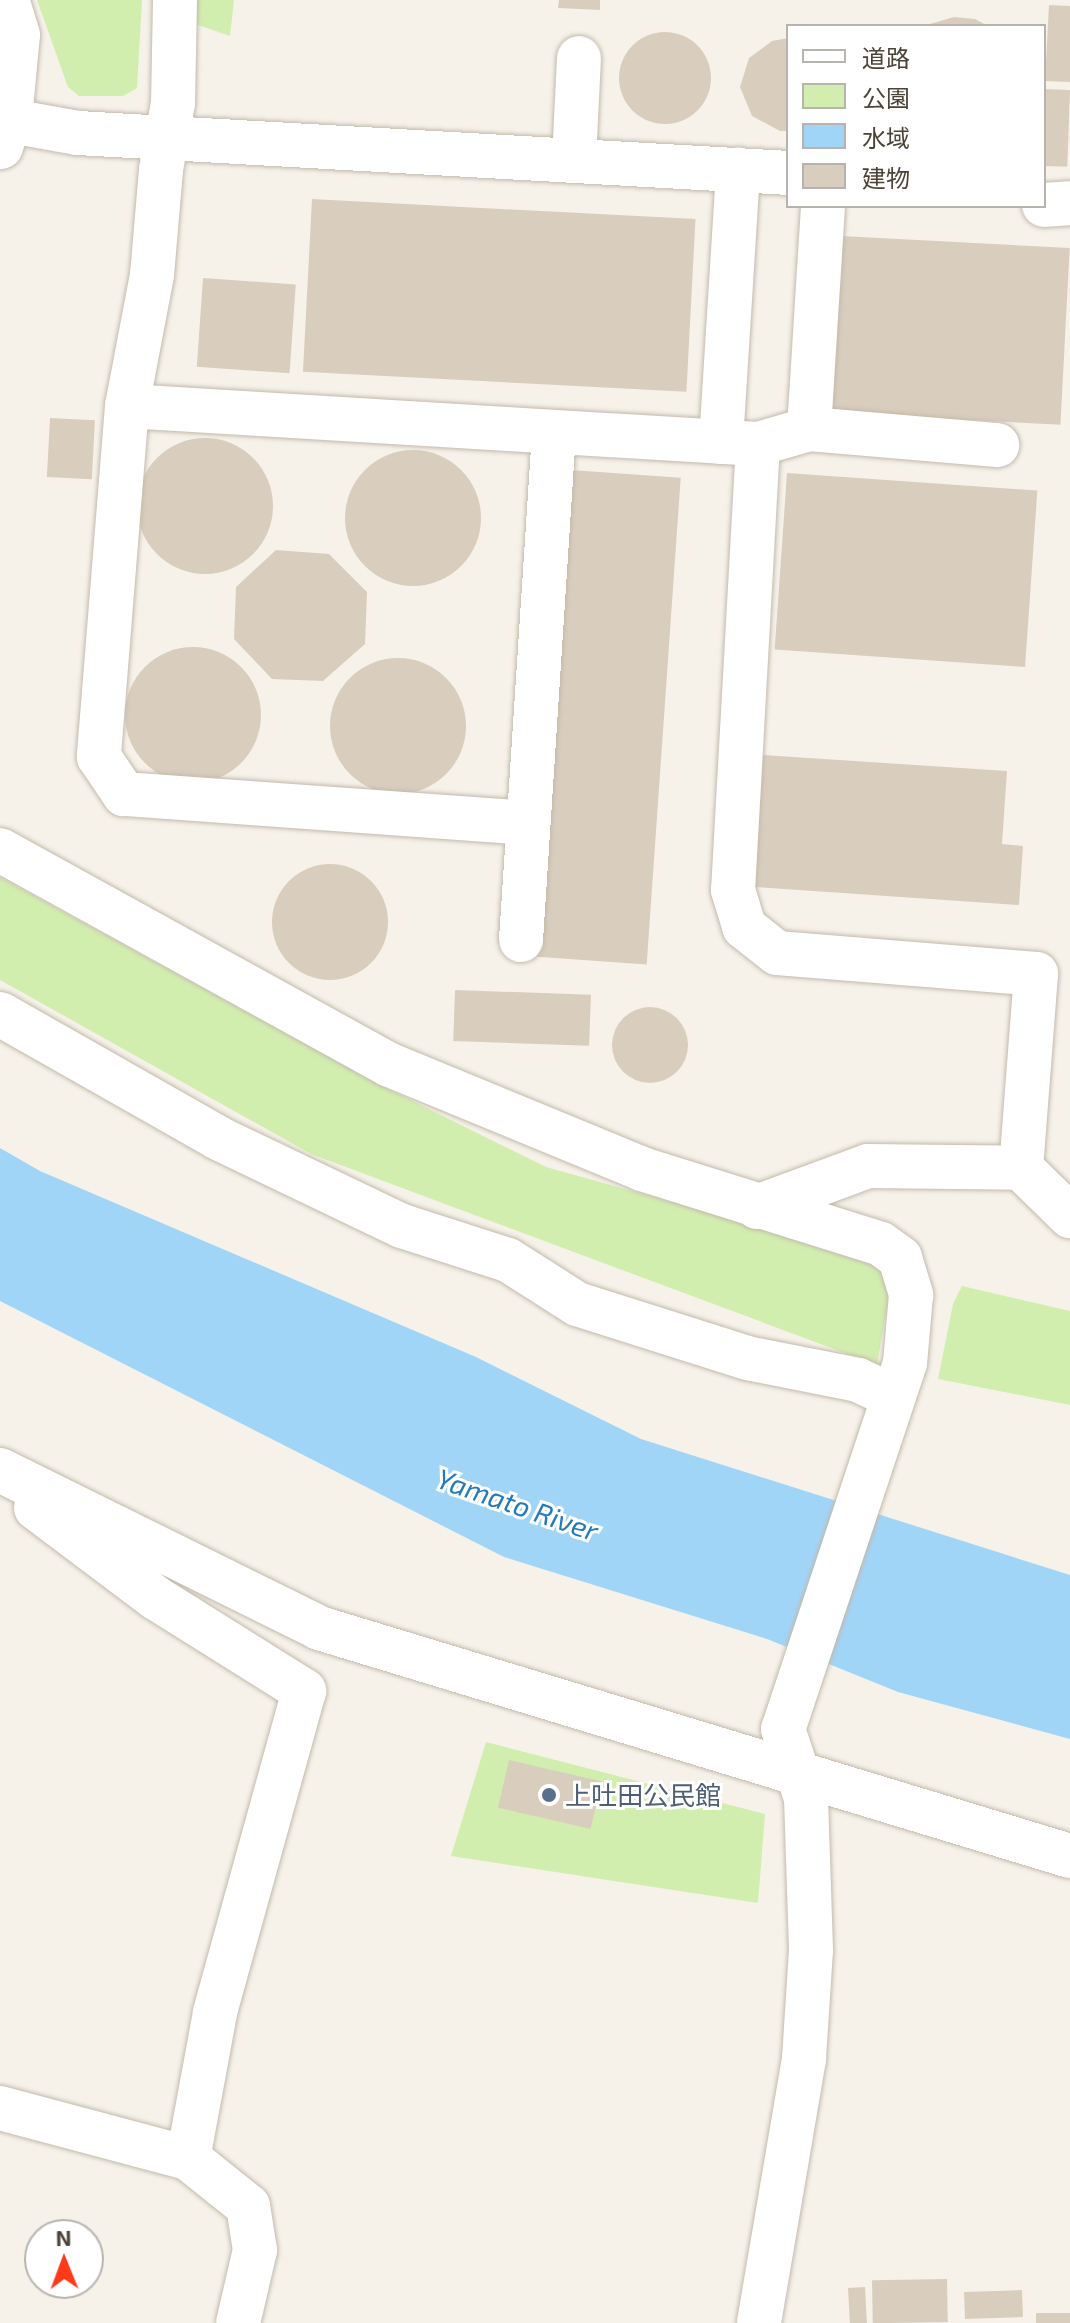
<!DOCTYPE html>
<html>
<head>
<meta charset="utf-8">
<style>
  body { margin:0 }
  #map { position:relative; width:1070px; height:2323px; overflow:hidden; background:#f6f2ea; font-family:"Exo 2","Noto Sans JP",sans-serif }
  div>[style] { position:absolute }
  .green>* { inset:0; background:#d2eeaf }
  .water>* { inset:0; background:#a1d5f8 }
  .building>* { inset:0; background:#d9cebe; transform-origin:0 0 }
  .round { border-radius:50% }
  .roads { filter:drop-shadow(0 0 2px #c3baab) drop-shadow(0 0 2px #c3baab) }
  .minor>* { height:44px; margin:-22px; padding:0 22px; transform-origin:22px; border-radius:22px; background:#fff }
  .dots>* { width:22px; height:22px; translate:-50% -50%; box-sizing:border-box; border:4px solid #fff; border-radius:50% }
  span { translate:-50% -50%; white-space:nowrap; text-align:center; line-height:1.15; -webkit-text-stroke:6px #fff; paint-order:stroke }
  .service-label { font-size:26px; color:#4e5e75 }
  .left { translate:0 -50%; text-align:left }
  .water-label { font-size:28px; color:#237aba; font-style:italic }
  .legend { position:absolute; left:786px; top:24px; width:260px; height:184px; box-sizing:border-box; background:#fff; border:2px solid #b7b4af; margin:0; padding:10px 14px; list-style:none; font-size:24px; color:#4b4337 }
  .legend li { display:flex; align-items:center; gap:16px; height:40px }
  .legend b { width:40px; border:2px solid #b7b4af }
  .north { position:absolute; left:24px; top:2219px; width:80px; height:80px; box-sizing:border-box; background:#fff; border:2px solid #b7b4af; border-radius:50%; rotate:359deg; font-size:22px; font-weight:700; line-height:32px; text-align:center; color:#4b4337 }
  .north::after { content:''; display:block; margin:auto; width:28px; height:36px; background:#ff3a18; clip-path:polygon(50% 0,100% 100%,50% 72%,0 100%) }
</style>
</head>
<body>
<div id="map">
  <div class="green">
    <i style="clip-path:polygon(37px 0,142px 0,137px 88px,123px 96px,79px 96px,68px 87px)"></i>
    <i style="clip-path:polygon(196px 0,234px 0,230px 36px,195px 24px)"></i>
    <i style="clip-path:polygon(0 877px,380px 1085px,546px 1167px,876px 1259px,891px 1284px,877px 1365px,311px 1154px,0 980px)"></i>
    <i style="clip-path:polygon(962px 1286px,1070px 1311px,1070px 1405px,938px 1379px,953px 1304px)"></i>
    <i style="clip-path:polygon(486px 1742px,765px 1814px,758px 1903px,451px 1856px)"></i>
  </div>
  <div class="water">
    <i style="clip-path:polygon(0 1148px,40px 1171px,476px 1357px,641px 1439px,1070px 1575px,1070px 1739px,898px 1692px,767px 1639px,504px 1557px,0 1301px)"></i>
  </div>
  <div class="building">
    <i style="clip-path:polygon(559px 0,600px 0,600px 10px,558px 8px)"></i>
    <i style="clip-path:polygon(1049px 5px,1070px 6px,1070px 82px,1045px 81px)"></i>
    <i style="clip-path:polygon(954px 17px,975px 19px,988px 26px,923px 26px)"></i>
    <i class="round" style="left:619px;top:32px;width:92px;height:92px"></i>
    <i style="clip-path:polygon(788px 38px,788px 131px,780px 131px,752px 116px,740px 87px,749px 58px,772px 41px)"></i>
    <i style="left:1044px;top:89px;width:26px;height:77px;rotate:2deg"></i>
    <i style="left:312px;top:199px;width:384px;height:173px;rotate:3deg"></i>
    <i style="left:841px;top:236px;width:229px;height:177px;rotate:3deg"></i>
    <i style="left:203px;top:278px;width:93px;height:89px;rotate:4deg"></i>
    <i style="left:50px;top:418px;width:45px;height:59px;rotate:3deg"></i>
    <i class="round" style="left:137px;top:438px;width:136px;height:136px"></i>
    <i class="round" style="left:345px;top:450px;width:136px;height:136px"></i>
    <i style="left:571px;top:470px;width:110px;height:488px;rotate:4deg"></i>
    <i style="left:787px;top:473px;width:251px;height:177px;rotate:4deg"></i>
    <i style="clip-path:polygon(276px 550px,329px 554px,367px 592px,365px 644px,323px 681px,272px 679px,234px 639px,236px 587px)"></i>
    <i class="round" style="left:125px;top:647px;width:136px;height:136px"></i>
    <i class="round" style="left:330px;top:658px;width:136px;height:136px"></i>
    <i style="clip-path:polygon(763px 755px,1007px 771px,1002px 844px,1023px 846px,1019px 905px,755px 887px)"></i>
    <i class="round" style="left:272px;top:864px;width:116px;height:116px"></i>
    <i style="left:455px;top:990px;width:136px;height:51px;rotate:2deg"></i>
    <i class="round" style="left:612px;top:1007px;width:76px;height:76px"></i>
    <i style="left:509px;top:1760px;width:95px;height:49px;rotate:13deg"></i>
    <i style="left:947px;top:2279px;width:43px;height:75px;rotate:89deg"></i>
    <i style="left:865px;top:2287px;width:36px;height:17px;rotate:87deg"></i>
    <i style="left:1022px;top:2290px;width:27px;height:58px;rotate:88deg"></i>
    <i style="left:1070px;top:2313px;width:10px;height:34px;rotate:90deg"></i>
  </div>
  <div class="roads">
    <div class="minor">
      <i style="left:175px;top:0;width:103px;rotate:91.1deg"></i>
      <i style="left:173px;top:103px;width:68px;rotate:100.2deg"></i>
      <i style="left:161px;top:170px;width:105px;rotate:94.9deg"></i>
      <i style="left:152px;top:275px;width:133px;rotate:100.8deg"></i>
      <i style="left:127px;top:406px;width:352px;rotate:94.6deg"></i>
      <i style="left:99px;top:757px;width:45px;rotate:56deg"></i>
      <i style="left:124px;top:794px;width:405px;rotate:4.1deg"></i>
      <i style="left:0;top:119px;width:79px;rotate:10.2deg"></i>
      <i style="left:78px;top:133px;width:711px;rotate:3.22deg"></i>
      <i style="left:1px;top:147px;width:29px;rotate:-72deg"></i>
      <i style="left:10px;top:119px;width:84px;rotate:-84.6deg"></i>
      <i style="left:18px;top:35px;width:37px;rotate:-107deg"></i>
      <i style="left:574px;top:160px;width:102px;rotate:-87.2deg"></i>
      <i style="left:1044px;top:205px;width:26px;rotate:-4deg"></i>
      <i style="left:127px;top:406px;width:632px;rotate:3.45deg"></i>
      <i style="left:758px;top:444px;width:53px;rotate:-16.4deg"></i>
      <i style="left:809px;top:429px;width:189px;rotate:4.9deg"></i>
      <i style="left:809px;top:429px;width:223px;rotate:-86.4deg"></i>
      <i style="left:721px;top:442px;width:273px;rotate:-86.4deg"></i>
      <i style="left:758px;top:444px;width:447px;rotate:93.2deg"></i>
      <i style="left:733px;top:890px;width:39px;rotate:73deg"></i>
      <i style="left:744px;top:927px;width:42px;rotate:38.2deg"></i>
      <i style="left:777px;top:953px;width:260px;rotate:4.6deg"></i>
      <i style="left:1036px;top:974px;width:195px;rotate:94.4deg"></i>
      <i style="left:0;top:850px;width:445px;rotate:28.9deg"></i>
      <i style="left:390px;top:1065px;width:273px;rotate:22.4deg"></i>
      <i style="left:642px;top:1169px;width:250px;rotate:17.4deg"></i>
      <i style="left:881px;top:1244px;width:24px;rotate:36deg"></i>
      <i style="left:900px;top:1258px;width:39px;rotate:73deg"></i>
      <i style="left:911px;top:1295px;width:68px;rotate:95deg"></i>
      <i style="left:905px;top:1363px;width:386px;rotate:108.4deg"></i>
      <i style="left:783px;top:1729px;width:73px;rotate:71.6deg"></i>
      <i style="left:806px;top:1798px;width:152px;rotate:88.1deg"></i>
      <i style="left:811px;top:1950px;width:109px;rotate:93.7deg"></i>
      <i style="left:804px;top:2059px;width:268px;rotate:99.7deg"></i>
      <i style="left:521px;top:940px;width:509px;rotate:-86.28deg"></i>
      <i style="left:0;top:1014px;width:251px;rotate:29.6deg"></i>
      <i style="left:218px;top:1138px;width:204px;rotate:25.6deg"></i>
      <i style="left:402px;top:1226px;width:111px;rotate:17.8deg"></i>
      <i style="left:508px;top:1260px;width:82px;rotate:32.5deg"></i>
      <i style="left:577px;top:1304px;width:178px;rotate:17.6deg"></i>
      <i style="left:747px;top:1358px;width:113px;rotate:11.2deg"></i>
      <i style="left:858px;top:1380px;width:38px;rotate:25deg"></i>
      <i style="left:757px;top:1207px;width:118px;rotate:-20.3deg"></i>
      <i style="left:868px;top:1166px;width:153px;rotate:0.7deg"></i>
      <i style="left:1021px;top:1168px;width:69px;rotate:44.4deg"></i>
      <i style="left:0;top:1470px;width:356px;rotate:26.3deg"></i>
      <i style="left:319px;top:1628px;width:785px;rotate:16.89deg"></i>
      <i style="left:36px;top:1508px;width:150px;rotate:36.9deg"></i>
      <i style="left:156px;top:1598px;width:175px;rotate:32.1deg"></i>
      <i style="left:304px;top:1691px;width:334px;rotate:105.5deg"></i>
      <i style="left:215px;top:2013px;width:147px;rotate:100.5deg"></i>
      <i style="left:0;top:2108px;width:195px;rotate:14.9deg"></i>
      <i style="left:188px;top:2158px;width:77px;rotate:38.7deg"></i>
      <i style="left:248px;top:2206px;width:45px;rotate:81deg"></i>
      <i style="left:255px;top:2250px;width:75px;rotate:103.1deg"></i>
    </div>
  </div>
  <div class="dots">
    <i style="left:549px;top:1795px;background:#5c6f8a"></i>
  </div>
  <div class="service-label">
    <span class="left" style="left:565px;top:1795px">上吐田公民館</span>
  </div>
  <div class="water-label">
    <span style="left:518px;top:1504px;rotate:19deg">Yamato River</span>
  </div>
  <ul class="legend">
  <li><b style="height:10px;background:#fff"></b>道路</li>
  <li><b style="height:22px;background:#d2eeaf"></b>公園</li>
  <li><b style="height:22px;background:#a1d5f8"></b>水域</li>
  <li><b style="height:22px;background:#d9cebe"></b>建物</li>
  </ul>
  <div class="north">N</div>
</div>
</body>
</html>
